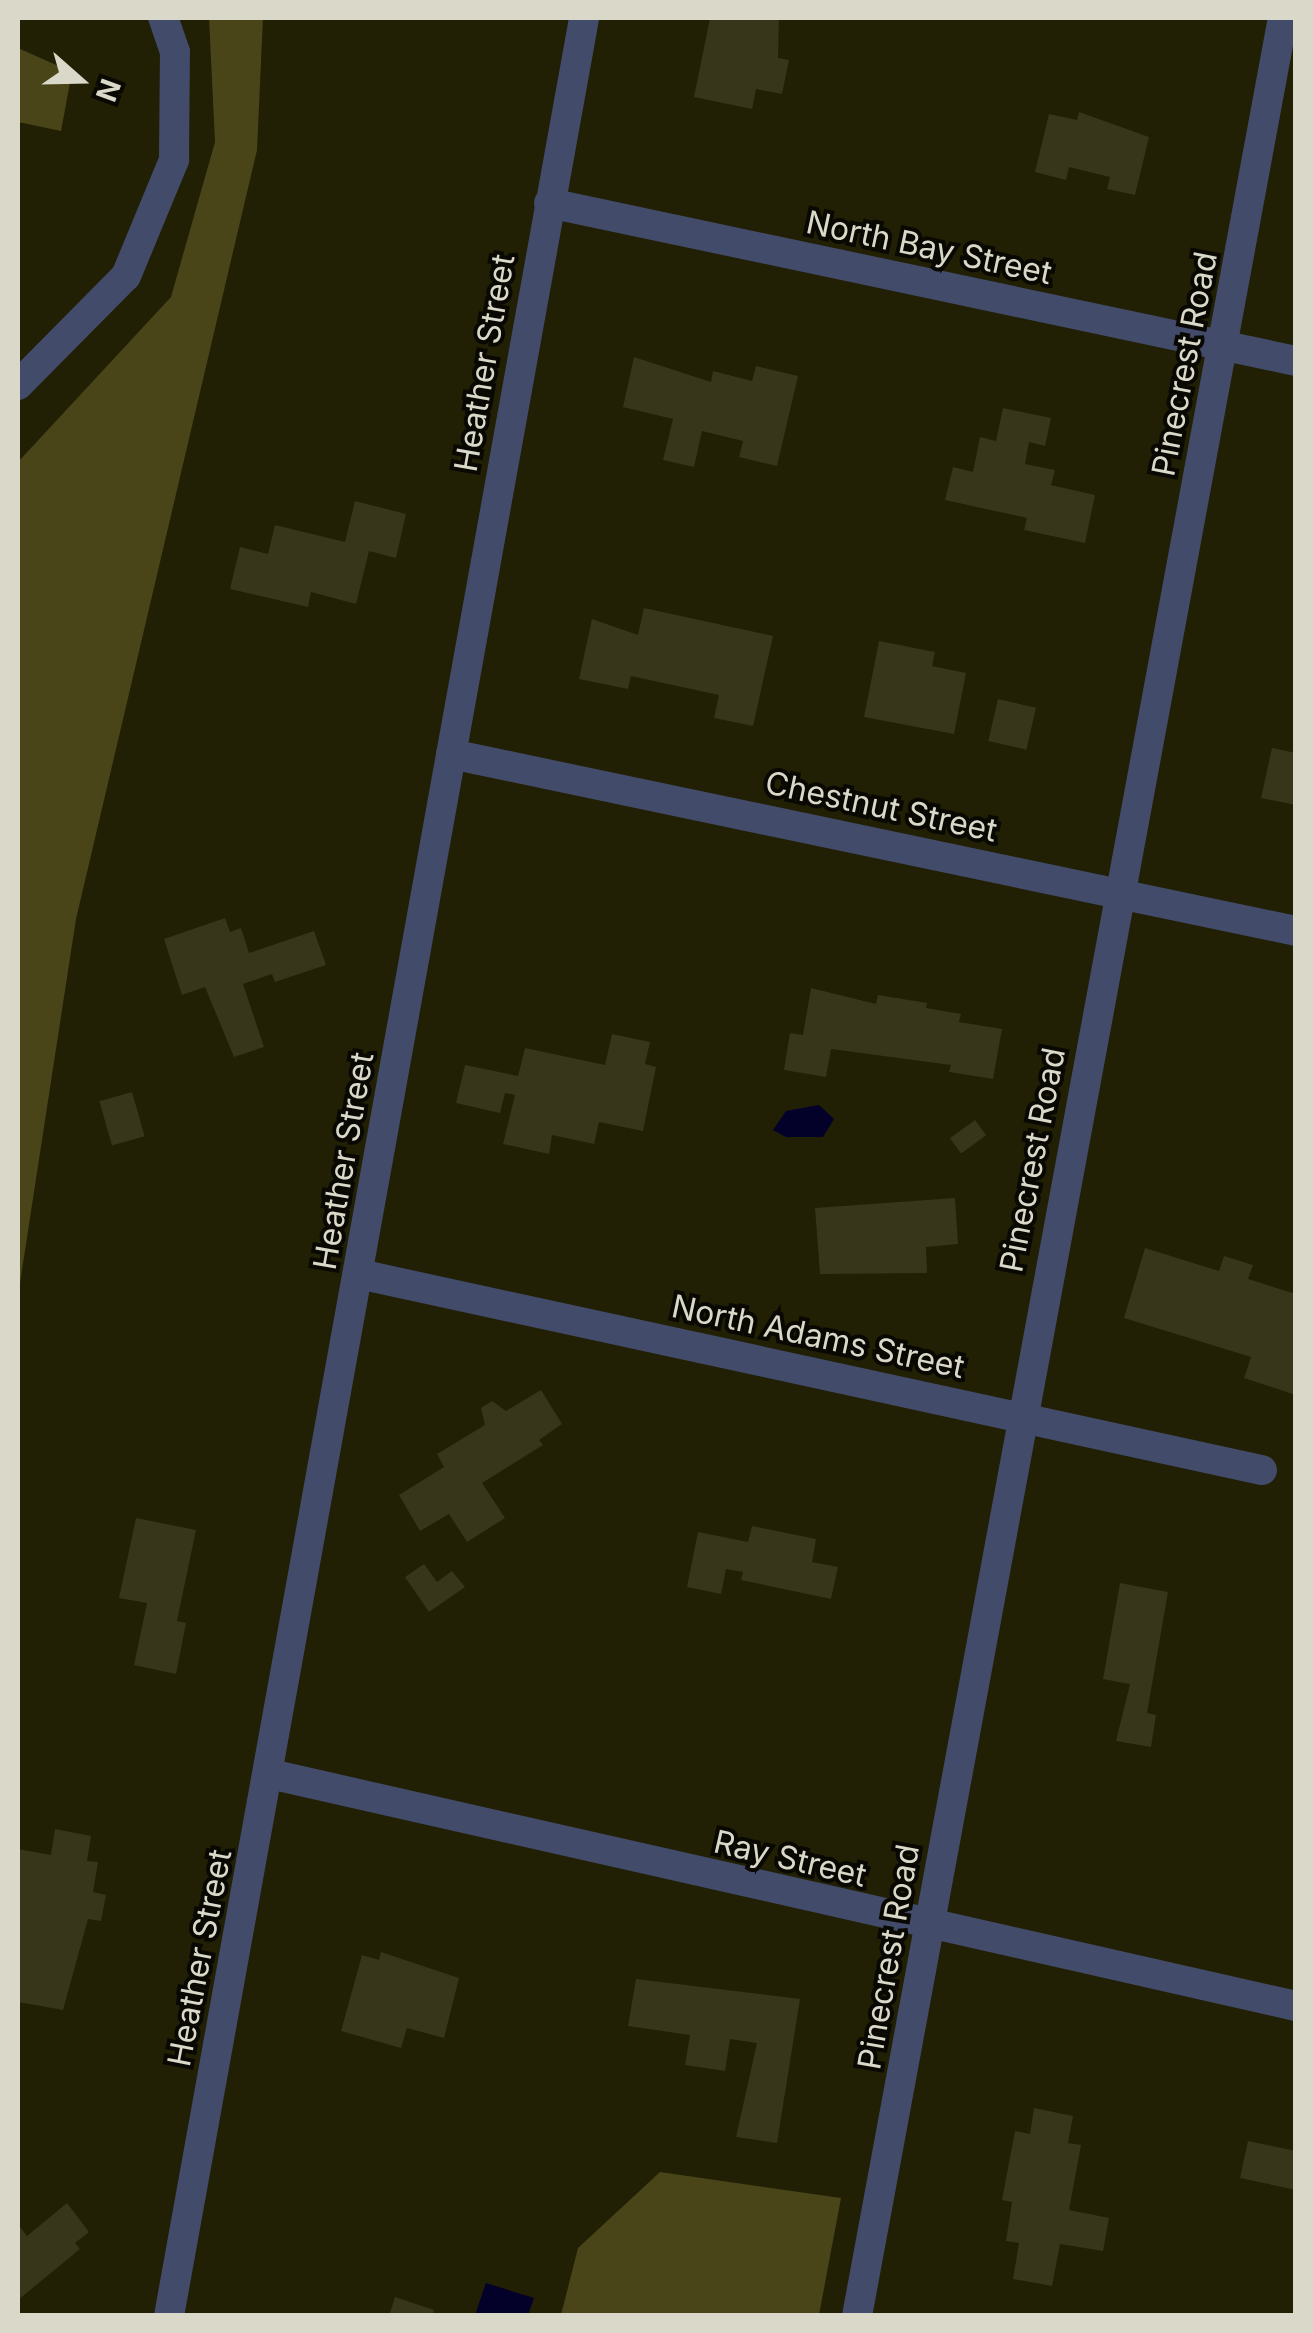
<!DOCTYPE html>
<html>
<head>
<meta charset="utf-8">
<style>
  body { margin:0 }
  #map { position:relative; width:1313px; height:2333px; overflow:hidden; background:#211f04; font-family:Inter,sans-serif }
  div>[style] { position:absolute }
  .green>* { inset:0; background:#494518 }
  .water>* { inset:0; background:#03002a }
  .building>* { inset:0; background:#37351a; transform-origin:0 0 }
  .street>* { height:30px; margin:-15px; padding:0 15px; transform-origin:15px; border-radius:15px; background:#434b6a }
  span { translate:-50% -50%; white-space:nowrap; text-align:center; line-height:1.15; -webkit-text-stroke:8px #090802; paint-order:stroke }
  .street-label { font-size:32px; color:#d9d8c9 }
  .frame { position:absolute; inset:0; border:20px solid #d9d8c9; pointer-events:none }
  .north { position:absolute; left:30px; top:30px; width:100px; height:100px; -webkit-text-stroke:8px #090802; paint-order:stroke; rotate:110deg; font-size:28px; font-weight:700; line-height:40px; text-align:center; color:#d9d8c9 }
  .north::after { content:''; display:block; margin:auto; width:35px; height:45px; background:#d9d8c9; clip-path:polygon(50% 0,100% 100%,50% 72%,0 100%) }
</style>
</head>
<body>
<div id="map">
  <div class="green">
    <i style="clip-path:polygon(209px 18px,263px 18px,257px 150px,76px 919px,18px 1296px,18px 462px,171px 297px,215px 142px)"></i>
    <i style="clip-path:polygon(18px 48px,72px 72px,61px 131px,18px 122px)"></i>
    <i style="clip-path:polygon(660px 2172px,841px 2198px,819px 2315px,561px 2315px,578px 2248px)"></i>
  </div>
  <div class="water">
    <i style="clip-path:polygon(819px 1105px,834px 1119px,823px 1137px,786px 1137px,773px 1130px,786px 1111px)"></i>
    <i style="clip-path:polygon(486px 2283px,534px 2298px,528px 2315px,475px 2315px)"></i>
  </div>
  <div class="building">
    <i style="clip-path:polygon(710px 18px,779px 18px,778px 58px,789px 60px,782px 94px,756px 89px,752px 109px,694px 97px)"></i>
    <i style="clip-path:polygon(1079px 112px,1149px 137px,1135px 195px,1107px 189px,1110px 177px,1069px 167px,1066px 180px,1035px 172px,1049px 114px,1077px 120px)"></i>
    <i style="clip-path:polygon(634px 357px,711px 382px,713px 371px,752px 381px,756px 366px,798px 376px,777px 466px,739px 457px,743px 441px,702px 431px,694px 467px,663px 460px,673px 419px,623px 407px)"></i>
    <i style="clip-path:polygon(1003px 408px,1051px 418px,1045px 446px,1029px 442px,1025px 464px,1055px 470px,1051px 485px,1095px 495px,1085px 543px,1024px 530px,1027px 518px,945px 500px,953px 467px,973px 472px,980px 437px,996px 441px)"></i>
    <i style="clip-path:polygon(355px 501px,406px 514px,396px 558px,369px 551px,356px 604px,311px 592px,308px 607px,230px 589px,240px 547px,268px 554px,275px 525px,345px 542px)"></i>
    <i style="clip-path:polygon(644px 608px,773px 636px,753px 726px,714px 718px,719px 695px,631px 676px,628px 689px,579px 679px,592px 619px,638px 635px)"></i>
    <i style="clip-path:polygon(879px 641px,935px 652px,932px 666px,966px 673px,954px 734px,864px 717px)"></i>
    <i style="left:998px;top:699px;width:39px;height:43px;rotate:13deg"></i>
    <i style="clip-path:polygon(1272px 748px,1296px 753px,1296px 805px,1261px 798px)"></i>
    <i style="clip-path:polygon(225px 918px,230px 932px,241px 928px,249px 953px,314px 931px,326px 965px,275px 982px,272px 974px,243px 984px,264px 1047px,234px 1057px,205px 987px,182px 995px,164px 939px)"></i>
    <i style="clip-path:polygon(811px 988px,876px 1004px,878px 995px,927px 1003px,926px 1008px,961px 1014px,959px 1022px,1002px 1029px,993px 1079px,949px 1072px,951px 1065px,831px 1049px,826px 1077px,784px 1070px,790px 1033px,803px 1035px)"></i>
    <i style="clip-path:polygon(612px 1034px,650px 1042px,645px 1064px,656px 1067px,643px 1131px,599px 1122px,594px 1144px,552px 1135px,549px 1154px,503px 1144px,515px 1095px,505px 1093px,500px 1113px,456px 1103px,465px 1065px,518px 1076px,525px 1048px,605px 1065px)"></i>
    <i style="left:132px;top:1092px;width:46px;height:34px;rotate:74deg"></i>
    <i style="left:975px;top:1120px;width:19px;height:31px;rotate:54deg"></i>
    <i style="clip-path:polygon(955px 1198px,958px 1244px,926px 1247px,927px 1273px,820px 1274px,815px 1208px)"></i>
    <i style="clip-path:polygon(1145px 1248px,1219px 1271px,1224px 1256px,1253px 1265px,1248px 1279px,1296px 1294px,1296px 1395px,1244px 1378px,1251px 1357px,1124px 1318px)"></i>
    <i style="clip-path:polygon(541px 1390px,562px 1424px,539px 1440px,543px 1445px,482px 1483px,505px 1518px,467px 1542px,449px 1514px,420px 1531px,399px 1495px,444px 1467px,437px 1454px,485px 1425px,481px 1408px,492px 1401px,506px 1411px)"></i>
    <i style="clip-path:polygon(136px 1518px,196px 1530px,177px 1621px,186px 1623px,176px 1674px,134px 1665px,147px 1603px,119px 1598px)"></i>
    <i style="clip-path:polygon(752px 1526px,816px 1539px,812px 1562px,838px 1567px,831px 1599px,741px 1580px,743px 1572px,726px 1569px,721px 1594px,687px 1587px,698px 1532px,748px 1542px)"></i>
    <i style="clip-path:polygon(424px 1564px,437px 1582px,452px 1571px,465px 1587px,429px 1612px,405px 1577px)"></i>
    <i style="clip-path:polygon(1120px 1583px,1168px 1592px,1147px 1713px,1156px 1715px,1151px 1747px,1116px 1741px,1130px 1684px,1103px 1679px)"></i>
    <i style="clip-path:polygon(55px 1829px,91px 1836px,87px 1861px,98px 1862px,93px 1892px,106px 1895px,101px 1921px,88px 1919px,63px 2010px,18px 2002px,18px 1849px,51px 1855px)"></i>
    <i style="clip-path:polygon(381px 1952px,459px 1978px,444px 2038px,407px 2028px,401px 2048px,341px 2031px,362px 1955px,379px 1960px)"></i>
    <i style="clip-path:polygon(636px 1979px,800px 1999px,777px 2143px,736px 2137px,757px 2043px,730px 2039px,725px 2071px,685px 2065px,690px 2035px,628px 2026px)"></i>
    <i style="clip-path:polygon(1034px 2108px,1073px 2116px,1068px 2143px,1081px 2145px,1069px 2210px,1109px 2218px,1103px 2251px,1060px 2244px,1052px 2286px,1013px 2279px,1019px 2243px,1006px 2241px,1012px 2202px,1002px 2200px,1015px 2131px,1030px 2134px)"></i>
    <i style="clip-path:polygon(1248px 2141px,1296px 2151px,1296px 2190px,1240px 2178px)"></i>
    <i style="clip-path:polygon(67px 2203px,89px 2232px,75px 2243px,80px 2249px,18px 2300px,18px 2224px,27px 2236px)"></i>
    <i style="clip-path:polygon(395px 2297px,434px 2310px,432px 2316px,389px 2316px)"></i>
  </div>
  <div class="street">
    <i style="left:549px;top:203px;width:764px;rotate:11.94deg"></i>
    <i style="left:18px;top:385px;width:153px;rotate:-45.3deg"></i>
    <i style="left:126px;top:276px;width:126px;rotate:-67.5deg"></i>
    <i style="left:174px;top:160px;width:108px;rotate:-89.5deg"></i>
    <i style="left:175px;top:52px;width:36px;rotate:-109deg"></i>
    <i style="left:451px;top:754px;width:863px;rotate:11.83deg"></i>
    <i style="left:359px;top:1274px;width:924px;rotate:12.25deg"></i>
    <i style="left:270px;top:1774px;width:1052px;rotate:12.74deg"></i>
    <i style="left:169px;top:2316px;width:2335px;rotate:-79.76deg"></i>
    <i style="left:857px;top:2316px;width:2337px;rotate:-79.5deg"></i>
  </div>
  <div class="street-label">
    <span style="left:929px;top:248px;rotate:12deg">North Bay Street</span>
    <span style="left:485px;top:363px;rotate:-80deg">Heather Street</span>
    <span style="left:1185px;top:364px;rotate:-79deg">Pinecrest Road</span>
    <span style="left:881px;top:807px;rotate:12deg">Chestnut Street</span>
    <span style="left:1033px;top:1160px;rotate:-79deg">Pinecrest Road</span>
    <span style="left:344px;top:1161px;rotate:-80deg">Heather Street</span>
    <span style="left:818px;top:1337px;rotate:12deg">North Adams Street</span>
    <span style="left:790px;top:1859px;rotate:13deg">Ray Street</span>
    <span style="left:889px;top:1957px;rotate:-80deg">Pinecrest Road</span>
    <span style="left:200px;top:1958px;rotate:-79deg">Heather Street</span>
  </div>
  <div class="frame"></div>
  <div class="north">N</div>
</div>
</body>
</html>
